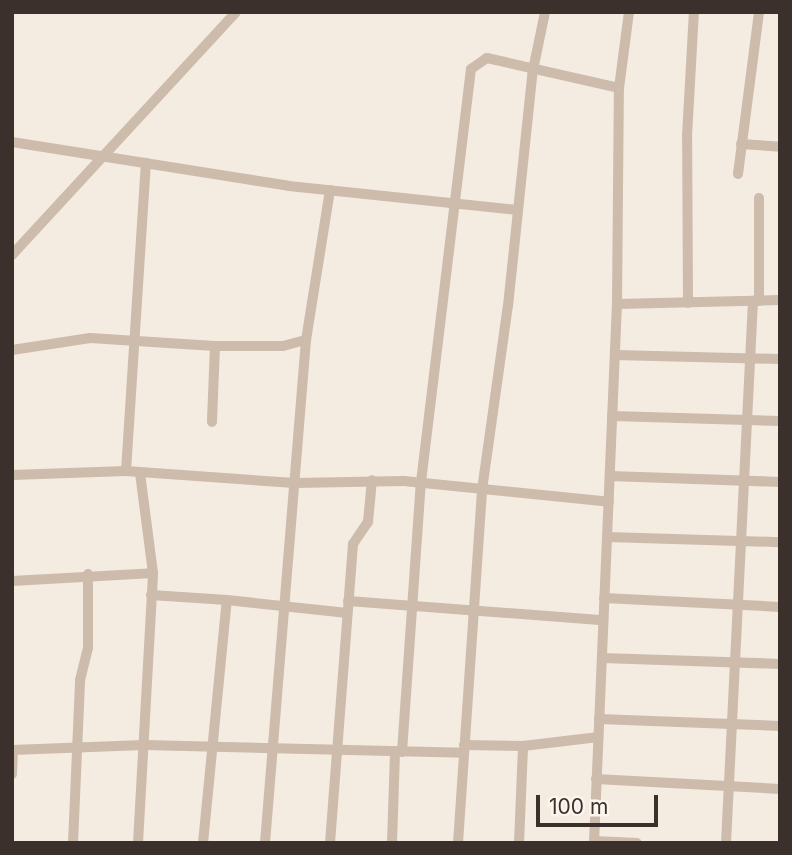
<!DOCTYPE html>
<html>
<head>
<meta charset="utf-8">
<style>
  body { margin:0 }
  #map { position:relative; width:792px; height:855px; overflow:hidden; background:#f4ebe1; font-family:Inter,sans-serif }
  div>[style] { position:absolute }
  .street>* { height:10px; margin:-5px; padding:0 5px; transform-origin:5px; border-radius:5px; background:#cdbbac }
  span { translate:-50% -50%; white-space:nowrap; text-align:center; line-height:1.15; -webkit-text-stroke:5px #fbf5ee; paint-order:stroke }
  .frame { position:absolute; inset:0; border:14px solid #3b302b; pointer-events:none }
  .scale { position:absolute; left:536px; top:795px; width:122px; height:32px; box-sizing:border-box; border:4px solid #3b302b; border-top:0; padding-left:9px; font-size:21px; line-height:24px; white-space:nowrap; color:#3b302b; -webkit-text-stroke:5px #fbf5ee; paint-order:stroke }
</style>
</head>
<body>
<div id="map">
  <div class="street">
    <i style="left:12px;top:142px;width:280px;rotate:9deg"></i>
    <i style="left:289px;top:186px;width:228px;rotate:6deg"></i>
    <i style="left:741px;top:144px;width:39px;rotate:4deg"></i>
    <i style="left:738px;top:174px;width:163px;rotate:-82.6deg"></i>
    <i style="left:759px;top:198px;width:103px;rotate:90deg"></i>
    <i style="left:12px;top:255px;width:330px;rotate:-47.3deg"></i>
    <i style="left:688px;top:303px;width:167px;rotate:-90.3deg"></i>
    <i style="left:687px;top:136px;width:124px;rotate:-86.8deg"></i>
    <i style="left:617px;top:304px;width:163px;rotate:-1.4deg"></i>
    <i style="left:215px;top:346px;width:68px"></i>
    <i style="left:283px;top:346px;width:24px;rotate:-15deg"></i>
    <i style="left:12px;top:350px;width:79px;rotate:-8.7deg"></i>
    <i style="left:90px;top:338px;width:125px;rotate:3.7deg"></i>
    <i style="left:215px;top:346px;width:76px;rotate:92.3deg"></i>
    <i style="left:615px;top:355px;width:165px;rotate:1.4deg"></i>
    <i style="left:612px;top:416px;width:168px;rotate:1.7deg"></i>
    <i style="left:126px;top:471px;width:309px;rotate:-86.3deg"></i>
    <i style="left:12px;top:475px;width:114px;rotate:-2deg"></i>
    <i style="left:126px;top:471px;width:169px;rotate:4.1deg"></i>
    <i style="left:295px;top:483px;width:109px;rotate:-1.1deg"></i>
    <i style="left:404px;top:481px;width:206px;rotate:5.8deg"></i>
    <i style="left:610px;top:476px;width:170px;rotate:2deg"></i>
    <i style="left:607px;top:537px;width:173px;rotate:1.7deg"></i>
    <i style="left:12px;top:581px;width:141px;rotate:-3.2deg"></i>
    <i style="left:151px;top:595px;width:76px;rotate:3.8deg"></i>
    <i style="left:604px;top:598px;width:176px;rotate:2.9deg"></i>
    <i style="left:348px;top:601px;width:256px;rotate:4.3deg"></i>
    <i style="left:602px;top:658px;width:178px;rotate:1.9deg"></i>
    <i style="left:599px;top:719px;width:181px;rotate:2.2deg"></i>
    <i style="left:464px;top:745px;width:59px;rotate:1deg"></i>
    <i style="left:523px;top:746px;width:76px;rotate:-6.8deg"></i>
    <i style="left:12px;top:750px;width:132px;rotate:-2.2deg"></i>
    <i style="left:144px;top:745px;width:320px;rotate:1.4deg"></i>
    <i style="left:402px;top:752px;width:271px;rotate:-86deg"></i>
    <i style="left:421px;top:482px;width:416px;rotate:-83.1deg"></i>
    <i style="left:471px;top:69px;width:19px;rotate:-35deg"></i>
    <i style="left:487px;top:58px;width:135px;rotate:12.8deg"></i>
    <i style="left:12px;top:774px;width:24px;rotate:-88deg"></i>
    <i style="left:596px;top:779px;width:184px;rotate:3.1deg"></i>
    <i style="left:594px;top:841px;width:43px;rotate:2.7deg"></i>
    <i style="left:73px;top:843px;width:163px;rotate:-87.5deg"></i>
    <i style="left:80px;top:680px;width:33px;rotate:-76deg"></i>
    <i style="left:88px;top:648px;width:74px;rotate:-90deg"></i>
    <i style="left:138px;top:843px;width:270px;rotate:-86.8deg"></i>
    <i style="left:153px;top:573px;width:101px;rotate:-97.4deg"></i>
    <i style="left:203px;top:843px;width:244px;rotate:-84.4deg"></i>
    <i style="left:227px;top:600px;width:121px;rotate:6.2deg"></i>
    <i style="left:265px;top:843px;width:505px;rotate:-85.34deg"></i>
    <i style="left:306px;top:340px;width:152px;rotate:-80.9deg"></i>
    <i style="left:330px;top:843px;width:300px;rotate:-85.6deg"></i>
    <i style="left:353px;top:544px;width:27px;rotate:-56deg"></i>
    <i style="left:368px;top:522px;width:42px;rotate:-84.6deg"></i>
    <i style="left:392px;top:843px;width:91px;rotate:-88.1deg"></i>
    <i style="left:458px;top:843px;width:354px;rotate:-86.1deg"></i>
    <i style="left:482px;top:490px;width:186px;rotate:-82deg"></i>
    <i style="left:508px;top:306px;width:237px;rotate:-84deg"></i>
    <i style="left:533px;top:70px;width:59px;rotate:-78.3deg"></i>
    <i style="left:519px;top:843px;width:97px;rotate:-87.6deg"></i>
    <i style="left:594px;top:843px;width:539px;rotate:-87.56deg"></i>
    <i style="left:617px;top:304px;width:216px;rotate:-89.5deg"></i>
    <i style="left:619px;top:88px;width:77px;rotate:-82.5deg"></i>
    <i style="left:726px;top:843px;width:543px;rotate:-87.15deg"></i>
  </div>
  <div class="frame"></div>
  <div class="scale">100 m</div>
</div>
</body>
</html>
